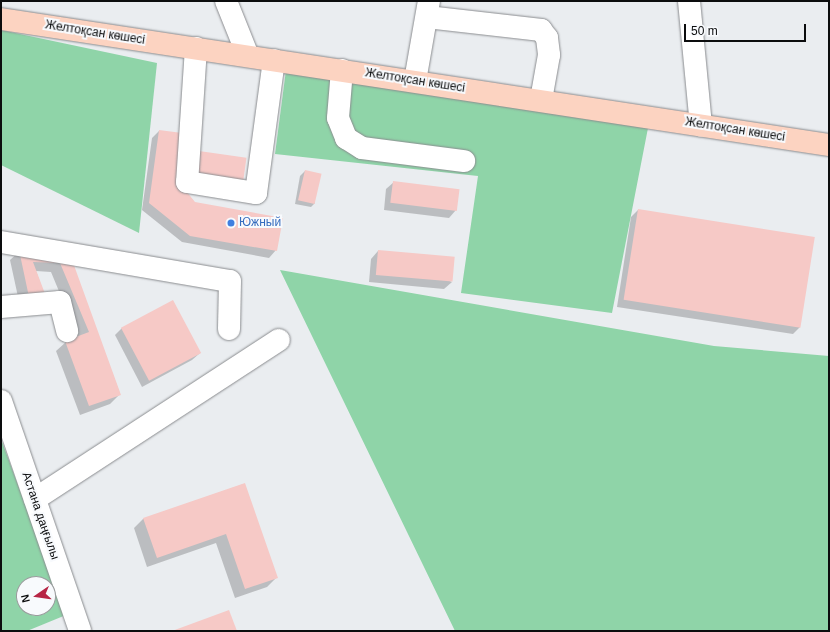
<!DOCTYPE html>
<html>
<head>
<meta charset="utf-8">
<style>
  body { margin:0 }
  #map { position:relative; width:830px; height:632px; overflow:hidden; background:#eaedf0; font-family:Helvetica,sans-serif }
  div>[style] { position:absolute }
  .green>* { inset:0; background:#8fd4a8 }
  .shadow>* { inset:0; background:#0003 }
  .building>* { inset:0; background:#f6c9c6; transform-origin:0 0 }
  .roads { filter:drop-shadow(0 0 1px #8a8c8f) drop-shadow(0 0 1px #8a8c8f) }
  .minor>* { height:22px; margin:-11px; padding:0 11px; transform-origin:11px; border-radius:11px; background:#fff }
  .major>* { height:22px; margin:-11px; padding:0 11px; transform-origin:11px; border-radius:11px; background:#fcd3c1 }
  .dots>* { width:11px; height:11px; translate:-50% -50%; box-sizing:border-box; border:2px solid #f8fafd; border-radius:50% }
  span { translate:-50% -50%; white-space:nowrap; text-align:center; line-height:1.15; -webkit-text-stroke:4px #f8fafd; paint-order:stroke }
  .street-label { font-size:12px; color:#0c0d0e }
  .shop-label { font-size:12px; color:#366cbe }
  .left { translate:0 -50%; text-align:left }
  .frame { position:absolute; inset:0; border:2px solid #0c0d0e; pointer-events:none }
  .north { position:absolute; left:16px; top:576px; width:40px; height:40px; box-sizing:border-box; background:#f8fafd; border:1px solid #9a9b9d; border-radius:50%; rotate:257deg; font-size:11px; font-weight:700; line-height:16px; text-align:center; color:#0c0d0e }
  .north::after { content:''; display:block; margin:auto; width:14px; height:18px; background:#b72545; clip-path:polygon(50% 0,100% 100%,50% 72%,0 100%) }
  .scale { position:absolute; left:684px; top:24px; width:122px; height:18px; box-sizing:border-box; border:2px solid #0c0d0e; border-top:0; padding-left:5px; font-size:12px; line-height:14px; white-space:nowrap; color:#0c0d0e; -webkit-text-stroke:3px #f8fafd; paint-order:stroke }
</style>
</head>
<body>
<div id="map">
  <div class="green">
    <i style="clip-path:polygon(1px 30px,157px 63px,139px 233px,1px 165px)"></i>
    <i style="clip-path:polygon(286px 70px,648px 128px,612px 313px,461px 293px,478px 176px,275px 154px)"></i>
    <i style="clip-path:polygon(280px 270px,714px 346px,829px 356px,829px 631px,455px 631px)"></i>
    <i style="clip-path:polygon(evenodd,1px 439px,66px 615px,27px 631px,1px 631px,1px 439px,24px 584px,48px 584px,48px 608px,24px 608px,24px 584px)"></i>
  </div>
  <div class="shadow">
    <i style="clip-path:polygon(159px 131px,177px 181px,195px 203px,276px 250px,269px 258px,182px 242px,142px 210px,152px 138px)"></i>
    <i style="clip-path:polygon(305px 171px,315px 203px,311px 207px,295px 204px,300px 176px)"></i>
    <i style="clip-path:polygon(394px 182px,456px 210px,449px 218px,384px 210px,386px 189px)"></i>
    <i style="clip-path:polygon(638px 210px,800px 327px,793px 334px,617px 307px,631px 217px)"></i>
    <i style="clip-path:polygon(20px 251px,70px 258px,120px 394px,110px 404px,80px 415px,56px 351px,66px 342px,78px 337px,51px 272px,36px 271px,46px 299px,20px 306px,10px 260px)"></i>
    <i style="clip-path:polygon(378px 251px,452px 282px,444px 289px,369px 282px,371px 259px)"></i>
    <i style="clip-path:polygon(122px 328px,200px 353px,192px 360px,142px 387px,115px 335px)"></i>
    <i style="clip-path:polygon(244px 484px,276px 578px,267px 587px,235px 598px,216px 543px,147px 567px,134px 528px,143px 519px)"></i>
  </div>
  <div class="building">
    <i style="clip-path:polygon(159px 130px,182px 133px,178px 181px,195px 202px,283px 218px,277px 251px,190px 236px,149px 203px)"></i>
    <i style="left:192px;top:150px;width:55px;height:25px;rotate:8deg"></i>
    <i style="left:305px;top:170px;width:17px;height:31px;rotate:13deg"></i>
    <i style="left:393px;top:181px;width:67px;height:22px;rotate:7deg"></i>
    <i style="left:638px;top:209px;width:179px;height:92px;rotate:9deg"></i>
    <i style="clip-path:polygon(19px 250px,71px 257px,121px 395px,89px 406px,65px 341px,89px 332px,60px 263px,33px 262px,47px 299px,29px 297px)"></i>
    <i style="left:378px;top:250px;width:77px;height:25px;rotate:5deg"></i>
    <i style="left:173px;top:300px;width:60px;height:59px;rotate:62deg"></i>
    <i style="clip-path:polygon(245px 483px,278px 578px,245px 589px,226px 534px,157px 558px,143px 518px)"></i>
    <i style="clip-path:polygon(229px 610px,237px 631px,172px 631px)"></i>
  </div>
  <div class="roads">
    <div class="minor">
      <i style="left:226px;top:1px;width:59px;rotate:68.2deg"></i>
      <i style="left:689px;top:1px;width:125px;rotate:84.5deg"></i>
      <i style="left:427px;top:17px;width:115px;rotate:6.5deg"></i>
      <i style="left:541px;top:30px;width:10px;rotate:53deg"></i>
      <i style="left:547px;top:38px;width:17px;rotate:83deg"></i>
      <i style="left:549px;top:55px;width:46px;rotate:100.1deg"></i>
      <i style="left:196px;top:48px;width:134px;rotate:93.8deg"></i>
      <i style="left:187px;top:182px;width:70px;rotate:9.1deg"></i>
      <i style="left:256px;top:193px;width:134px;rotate:-82.3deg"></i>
      <i style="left:342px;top:70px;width:48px;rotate:94.8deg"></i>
      <i style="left:338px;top:118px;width:22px;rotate:68deg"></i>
      <i style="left:346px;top:138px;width:19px;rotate:32deg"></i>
      <i style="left:362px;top:148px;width:103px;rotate:7.3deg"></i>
      <i style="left:415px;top:81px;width:81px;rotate:-80.1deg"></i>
      <i style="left:1px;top:242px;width:232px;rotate:9.7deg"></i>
      <i style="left:230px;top:281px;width:48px;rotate:91.2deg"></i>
      <i style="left:1px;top:307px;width:59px;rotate:-4.8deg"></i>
      <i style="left:60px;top:302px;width:30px;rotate:76deg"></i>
      <i style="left:1px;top:401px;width:243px;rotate:71deg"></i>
      <i style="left:35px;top:499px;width:291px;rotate:-33.1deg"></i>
    </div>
    <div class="major">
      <i style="left:1px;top:19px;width:838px;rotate:8.65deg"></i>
    </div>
  </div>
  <div class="dots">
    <i style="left:231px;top:223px;background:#3f7fe0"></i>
  </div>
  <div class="street-label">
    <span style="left:95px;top:33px;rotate:9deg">Желтоқсан көшесі</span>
    <span style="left:415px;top:81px;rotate:9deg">Желтоқсан көшесі</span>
    <span style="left:735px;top:130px;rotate:9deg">Желтоқсан көшесі</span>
    <span style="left:40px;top:516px;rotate:71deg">Астана даңғылы</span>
  </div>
  <div class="shop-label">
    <span class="left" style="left:239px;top:223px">Южный</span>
  </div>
  <div class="frame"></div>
  <div class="north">N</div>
  <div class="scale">50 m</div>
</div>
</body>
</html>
